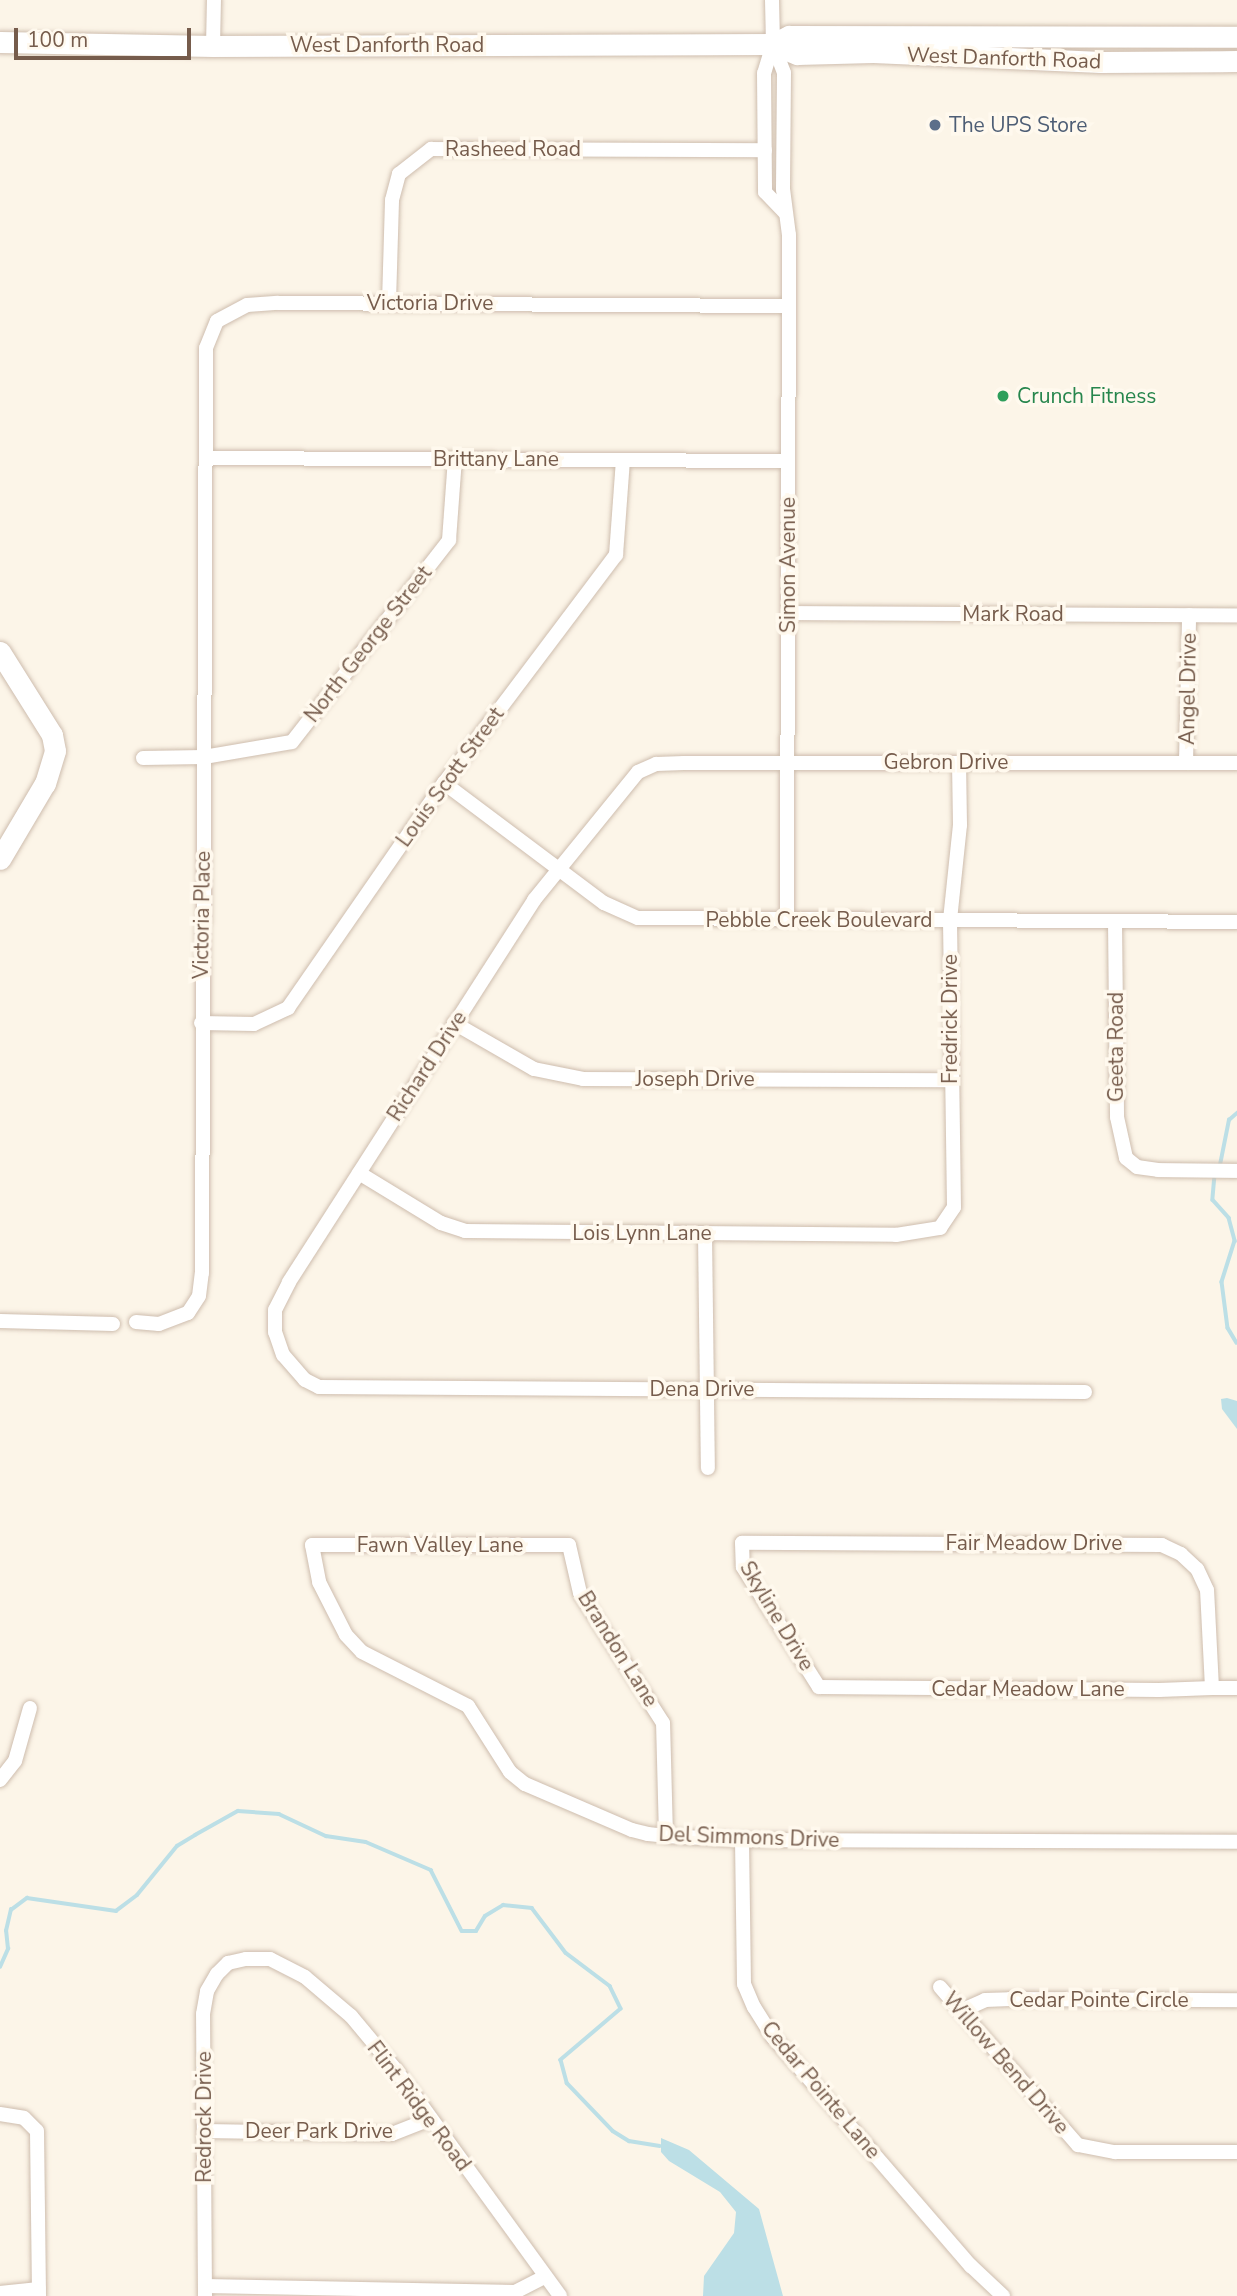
<!DOCTYPE html>
<html>
<head>
<meta charset="utf-8">
<style>
  body { margin:0 }
  #map { position:relative; width:1237px; height:2296px; overflow:hidden; background:#fcf5e8; font-family:"Nunito Sans",sans-serif }
  div>[style] { position:absolute }
  .water>* { inset:0; background:#bcdfe6 }
  .stream>* { height:3.5px; margin:-1.75px; padding:0 1.75px; transform-origin:1.75px; border-radius:1.75px; background:#bcdfe6 }
  .roads { filter:drop-shadow(0 0 2px #cebdae) drop-shadow(0 0 2px #cebdae) }
  .street>* { height:14px; margin:-7px; padding:0 7px; transform-origin:7px; border-radius:7px; background:#fff }
  .secondary>* { height:21px; margin:-10.5px; padding:0 10.5px; transform-origin:10.5px; border-radius:10.5px; background:#fff }
  .dots>* { width:19px; height:19px; translate:-50% -50%; box-sizing:border-box; border:4px solid #fff9ee; border-radius:50% }
  span { translate:-50% -50%; white-space:nowrap; text-align:center; line-height:1.15; -webkit-text-stroke:7px #fff9ee; paint-order:stroke }
  .street-label { font-size:21px; color:#765c4c }
  .service-label { font-size:21px; color:#4e5e75 }
  .left { translate:0 -50%; text-align:left }
  .leisure-label { font-size:21px; color:#27864d }
  .scale { position:absolute; left:14px; top:28px; width:177px; height:32px; box-sizing:border-box; border:4px solid #765c4c; border-top:0; padding-left:9px; font-size:21px; line-height:24px; white-space:nowrap; color:#765c4c; -webkit-text-stroke:5px #fff9ee; paint-order:stroke }
</style>
</head>
<body>
<div id="map">
  <div class="water">
    <i style="clip-path:polygon(1227px 1398px,1237px 1401px,1237px 1429px,1222px 1409px,1221px 1399px)"></i>
    <i style="clip-path:polygon(661px 2138px,689px 2150px,759px 2209px,783px 2296px,703px 2296px,704px 2276px,734px 2233px,736px 2212px,720px 2192px,669px 2161px,661px 2152px)"></i>
  </div>
  <div class="stream">
    <i style="left:1220px;top:1165px;width:46px;rotate:-78.7deg"></i>
    <i style="left:1229px;top:1120px;width:11px;rotate:-41deg"></i>
    <i style="left:1215px;top:1175px;width:25px;rotate:95deg"></i>
    <i style="left:1213px;top:1200px;width:24px;rotate:48deg"></i>
    <i style="left:1229px;top:1218px;width:24px;rotate:75deg"></i>
    <i style="left:1235px;top:1241px;width:43px;rotate:107.6deg"></i>
    <i style="left:1222px;top:1282px;width:46px;rotate:82.6deg"></i>
    <i style="left:1228px;top:1328px;width:17px;rotate:59deg"></i>
    <i style="left:0;top:1967px;width:20px;rotate:-66deg"></i>
    <i style="left:8px;top:1949px;width:18px;rotate:-96deg"></i>
    <i style="left:6px;top:1931px;width:22px;rotate:-77deg"></i>
    <i style="left:11px;top:1910px;width:20px;rotate:-37deg"></i>
    <i style="left:27px;top:1898px;width:90px;rotate:8.3deg"></i>
    <i style="left:116px;top:1911px;width:26px;rotate:-37deg"></i>
    <i style="left:137px;top:1895px;width:63px;rotate:-50.8deg"></i>
    <i style="left:177px;top:1846px;width:21px;rotate:-31deg"></i>
    <i style="left:195px;top:1835px;width:49px;rotate:-29.2deg"></i>
    <i style="left:238px;top:1811px;width:41px;rotate:4.2deg"></i>
    <i style="left:279px;top:1814px;width:52px;rotate:25.1deg"></i>
    <i style="left:326px;top:1836px;width:40px;rotate:8.5deg"></i>
    <i style="left:366px;top:1842px;width:71px;rotate:23.3deg"></i>
    <i style="left:431px;top:1870px;width:68px;rotate:63.1deg"></i>
    <i style="left:462px;top:1931px;width:14px"></i>
    <i style="left:476px;top:1931px;width:17px;rotate:-59deg"></i>
    <i style="left:485px;top:1916px;width:21px;rotate:-31deg"></i>
    <i style="left:503px;top:1905px;width:29px;rotate:6deg"></i>
    <i style="left:532px;top:1908px;width:56px;rotate:52.9deg"></i>
    <i style="left:566px;top:1953px;width:55px;rotate:36.9deg"></i>
    <i style="left:610px;top:1986px;width:25px;rotate:64deg"></i>
    <i style="left:621px;top:2009px;width:79px;rotate:139.6deg"></i>
    <i style="left:561px;top:2060px;width:24px;rotate:75deg"></i>
    <i style="left:567px;top:2083px;width:66px;rotate:46.2deg"></i>
    <i style="left:613px;top:2131px;width:19px;rotate:32deg"></i>
    <i style="left:629px;top:2141px;width:31px;rotate:9deg"></i>
  </div>
  <div class="roads">
    <div class="street">
      <i style="left:772px;top:0;width:44px;rotate:88.7deg"></i>
      <i style="left:773px;top:44px;width:31px;rotate:69deg"></i>
      <i style="left:784px;top:73px;width:116px;rotate:90.5deg"></i>
      <i style="left:783px;top:189px;width:46px;rotate:82.6deg"></i>
      <i style="left:789px;top:235px;width:684px;rotate:90.17deg"></i>
      <i style="left:773px;top:44px;width:30px;rotate:107deg"></i>
      <i style="left:764px;top:73px;width:119px;rotate:89.5deg"></i>
      <i style="left:765px;top:192px;width:28px;rotate:46deg"></i>
      <i style="left:213px;top:46px;width:46px;rotate:-88.8deg"></i>
      <i style="left:389px;top:302px;width:102px;rotate:-88.3deg"></i>
      <i style="left:392px;top:200px;width:27px;rotate:-75deg"></i>
      <i style="left:399px;top:174px;width:41px;rotate:-38deg"></i>
      <i style="left:431px;top:149px;width:334px;rotate:0.2deg"></i>
      <i style="left:206px;top:458px;width:581px;rotate:0.3deg"></i>
      <i style="left:788px;top:613px;width:449px;rotate:0.3deg"></i>
      <i style="left:143px;top:758px;width:61px;rotate:-0.9deg"></i>
      <i style="left:204px;top:757px;width:89px;rotate:-9.7deg"></i>
      <i style="left:292px;top:742px;width:256px;rotate:-52.1deg"></i>
      <i style="left:449px;top:540px;width:82px;rotate:-85.8deg"></i>
      <i style="left:1186px;top:763px;width:148px;rotate:-88.8deg"></i>
      <i style="left:444px;top:783px;width:200px;rotate:36.9deg"></i>
      <i style="left:604px;top:903px;width:37px;rotate:24deg"></i>
      <i style="left:638px;top:918px;width:599px;rotate:0.38deg"></i>
      <i style="left:1115px;top:921px;width:196px;rotate:89.4deg"></i>
      <i style="left:1117px;top:1117px;width:42px;rotate:77.6deg"></i>
      <i style="left:1126px;top:1158px;width:14px;rotate:39deg"></i>
      <i style="left:1137px;top:1167px;width:21px;rotate:8deg"></i>
      <i style="left:1158px;top:1170px;width:79px;rotate:0.7deg"></i>
      <i style="left:201px;top:1023px;width:53px;rotate:1.1deg"></i>
      <i style="left:254px;top:1024px;width:38px;rotate:-25deg"></i>
      <i style="left:288px;top:1008px;width:274px;rotate:-55.3deg"></i>
      <i style="left:444px;top:783px;width:286px;rotate:-53deg"></i>
      <i style="left:616px;top:555px;width:95px;rotate:-85.8deg"></i>
      <i style="left:454px;top:1023px;width:92px;rotate:29.9deg"></i>
      <i style="left:534px;top:1069px;width:50px;rotate:11.5deg"></i>
      <i style="left:583px;top:1079px;width:367px;rotate:0.2deg"></i>
      <i style="left:359px;top:1173px;width:96px;rotate:31.4deg"></i>
      <i style="left:441px;top:1223px;width:25px;rotate:18deg"></i>
      <i style="left:465px;top:1231px;width:431px;rotate:0.5deg"></i>
      <i style="left:896px;top:1235px;width:45px;rotate:-9deg"></i>
      <i style="left:940px;top:1228px;width:25px;rotate:-56deg"></i>
      <i style="left:954px;top:1207px;width:287px;rotate:-90.8deg"></i>
      <i style="left:950px;top:920px;width:96px;rotate:-84deg"></i>
      <i style="left:960px;top:825px;width:62px;rotate:-90.9deg"></i>
      <i style="left:705px;top:1233px;width:235px;rotate:89.3deg"></i>
      <i style="left:0;top:1321px;width:113px;rotate:1.5deg"></i>
      <i style="left:136px;top:1322px;width:23px;rotate:5deg"></i>
      <i style="left:159px;top:1324px;width:31px;rotate:-21deg"></i>
      <i style="left:188px;top:1313px;width:20px;rotate:-57deg"></i>
      <i style="left:199px;top:1296px;width:23px;rotate:-83deg"></i>
      <i style="left:202px;top:1273px;width:925px;rotate:-89.75deg"></i>
      <i style="left:206px;top:348px;width:29px;rotate:-68deg"></i>
      <i style="left:217px;top:321px;width:34px;rotate:-28deg"></i>
      <i style="left:247px;top:305px;width:31px;rotate:-4deg"></i>
      <i style="left:278px;top:303px;width:511px;rotate:0.34deg"></i>
      <i style="left:1085px;top:1392px;width:766px;rotate:-179.63deg"></i>
      <i style="left:319px;top:1387px;width:16px;rotate:-153deg"></i>
      <i style="left:305px;top:1380px;width:33px;rotate:-131deg"></i>
      <i style="left:283px;top:1355px;width:24px;rotate:-109deg"></i>
      <i style="left:275px;top:1332px;width:22px;rotate:-90deg"></i>
      <i style="left:275px;top:1310px;width:31px;rotate:-63deg"></i>
      <i style="left:289px;top:1282px;width:454px;rotate:-57.3deg"></i>
      <i style="left:534px;top:900px;width:165px;rotate:-50.9deg"></i>
      <i style="left:638px;top:772px;width:20px;rotate:-24deg"></i>
      <i style="left:656px;top:764px;width:28px;rotate:-2deg"></i>
      <i style="left:684px;top:763px;width:553px"></i>
      <i style="left:1212px;top:1688px;width:98px;rotate:-92.9deg"></i>
      <i style="left:1207px;top:1590px;width:23px;rotate:-115deg"></i>
      <i style="left:1197px;top:1569px;width:22px;rotate:-137deg"></i>
      <i style="left:1181px;top:1554px;width:21px;rotate:-155deg"></i>
      <i style="left:1162px;top:1545px;width:420px;rotate:-179.7deg"></i>
      <i style="left:742px;top:1543px;width:24px;rotate:88deg"></i>
      <i style="left:743px;top:1567px;width:142px;rotate:57.7deg"></i>
      <i style="left:819px;top:1687px;width:340px;rotate:0.5deg"></i>
      <i style="left:1159px;top:1690px;width:53px;rotate:-2.2deg"></i>
      <i style="left:1212px;top:1688px;width:25px"></i>
      <i style="left:0;top:1780px;width:24px;rotate:-52deg"></i>
      <i style="left:15px;top:1761px;width:55px;rotate:-74.2deg"></i>
      <i style="left:666px;top:1836px;width:113px;rotate:-91.5deg"></i>
      <i style="left:663px;top:1723px;width:154px;rotate:-122.6deg"></i>
      <i style="left:580px;top:1593px;width:49px;rotate:-102.9deg"></i>
      <i style="left:569px;top:1545px;width:257px;rotate:180deg"></i>
      <i style="left:312px;top:1545px;width:38px;rotate:79deg"></i>
      <i style="left:319px;top:1582px;width:59px;rotate:63deg"></i>
      <i style="left:346px;top:1635px;width:23px;rotate:47deg"></i>
      <i style="left:362px;top:1652px;width:119px;rotate:27deg"></i>
      <i style="left:468px;top:1706px;width:78px;rotate:57.5deg"></i>
      <i style="left:510px;top:1772px;width:19px;rotate:39deg"></i>
      <i style="left:525px;top:1784px;width:116px;rotate:23.3deg"></i>
      <i style="left:632px;top:1830px;width:16px;rotate:14deg"></i>
      <i style="left:648px;top:1834px;width:18px;rotate:6deg"></i>
      <i style="left:666px;top:1836px;width:76px;rotate:3deg"></i>
      <i style="left:742px;top:1840px;width:495px;rotate:0.2deg"></i>
      <i style="left:742px;top:1840px;width:144px;rotate:89.2deg"></i>
      <i style="left:744px;top:1984px;width:25px;rotate:67deg"></i>
      <i style="left:754px;top:2007px;width:36px;rotate:58deg"></i>
      <i style="left:773px;top:2037px;width:303px;rotate:49.2deg"></i>
      <i style="left:971px;top:2266px;width:44px;rotate:43.2deg"></i>
      <i style="left:940px;top:1987px;width:210px;rotate:48.9deg"></i>
      <i style="left:1078px;top:2145px;width:38px;rotate:11deg"></i>
      <i style="left:1115px;top:2152px;width:122px"></i>
      <i style="left:963px;top:2010px;width:24px;rotate:-24deg"></i>
      <i style="left:985px;top:2000px;width:25px;rotate:-2deg"></i>
      <i style="left:1010px;top:1999px;width:227px;rotate:0.3deg"></i>
      <i style="left:0;top:2114px;width:24px;rotate:9deg"></i>
      <i style="left:24px;top:2118px;width:18px;rotate:45deg"></i>
      <i style="left:37px;top:2131px;width:165px;rotate:89.3deg"></i>
      <i style="left:204px;top:2131px;width:188px;rotate:0.9deg"></i>
      <i style="left:392px;top:2134px;width:41px;rotate:-21.5deg"></i>
      <i style="left:205px;top:2286px;width:310px;rotate:1.1deg"></i>
      <i style="left:515px;top:2292px;width:34px;rotate:-27deg"></i>
      <i style="left:0;top:2293px;width:39px;rotate:-6deg"></i>
      <i style="left:205px;top:2296px;width:282px;rotate:-90.4deg"></i>
      <i style="left:203px;top:2014px;width:23px;rotate:-80deg"></i>
      <i style="left:207px;top:1991px;width:20px;rotate:-60deg"></i>
      <i style="left:217px;top:1974px;width:16px;rotate:-45deg"></i>
      <i style="left:228px;top:1963px;width:18px;rotate:-13deg"></i>
      <i style="left:246px;top:1959px;width:24px"></i>
      <i style="left:270px;top:1959px;width:39px;rotate:27deg"></i>
      <i style="left:305px;top:1977px;width:60px;rotate:40.3deg"></i>
      <i style="left:351px;top:2016px;width:70px;rotate:50.2deg"></i>
      <i style="left:396px;top:2070px;width:279px;rotate:54deg"></i>
    </div>
    <div class="secondary">
      <i style="left:0;top:42px;width:213px;rotate:1.1deg"></i>
      <i style="left:213px;top:46px;width:560px;rotate:-0.2deg"></i>
      <i style="left:773px;top:44px;width:26px;rotate:23deg"></i>
      <i style="left:797px;top:54px;width:76px;rotate:-1.5deg"></i>
      <i style="left:873px;top:52px;width:228px;rotate:2.5deg"></i>
      <i style="left:1101px;top:62px;width:136px;rotate:-0.4deg"></i>
      <i style="left:773px;top:44px;width:18px;rotate:-27deg"></i>
      <i style="left:789px;top:36px;width:448px;rotate:0.1deg"></i>
      <i style="left:0;top:652px;width:98px;rotate:57.9deg"></i>
      <i style="left:52px;top:735px;width:16px;rotate:79deg"></i>
      <i style="left:55px;top:751px;width:34px;rotate:107deg"></i>
      <i style="left:45px;top:783px;width:88px;rotate:120.6deg"></i>
    </div>
  </div>
  <div class="dots">
    <i style="left:935px;top:125px;background:#5c6f8a"></i>
    <i style="left:1003px;top:396px;background:#2e9e5b"></i>
  </div>
  <div class="street-label">
    <span style="left:387px;top:45px">West Danforth Road</span>
    <span style="left:1004px;top:58px;rotate:2deg">West Danforth Road</span>
    <span style="left:513px;top:149px">Rasheed Road</span>
    <span style="left:430px;top:303px">Victoria Drive</span>
    <span style="left:496px;top:459px">Brittany Lane</span>
    <span style="left:788px;top:565px;rotate:-90deg">Simon Avenue</span>
    <span style="left:1013px;top:614px">Mark Road</span>
    <span style="left:368px;top:644px;rotate:-52deg">North George Street</span>
    <span style="left:1188px;top:689px;rotate:-89deg">Angel Drive</span>
    <span style="left:946px;top:762px">Gebron Drive</span>
    <span style="left:450px;top:777px;rotate:-54deg">Louis Scott Street</span>
    <span style="left:202px;top:915px;rotate:-89deg">Victoria Place</span>
    <span style="left:819px;top:920px">Pebble Creek Boulevard</span>
    <span style="left:950px;top:1019px;rotate:-90deg">Fredrick Drive</span>
    <span style="left:1116px;top:1047px;rotate:-90deg">Geeta Road</span>
    <span style="left:427px;top:1066px;rotate:-57deg">Richard Drive</span>
    <span style="left:695px;top:1079px">Joseph Drive</span>
    <span style="left:642px;top:1233px">Lois Lynn Lane</span>
    <span style="left:702px;top:1389px">Dena Drive</span>
    <span style="left:1034px;top:1543px">Fair Meadow Drive</span>
    <span style="left:440px;top:1545px">Fawn Valley Lane</span>
    <span style="left:777px;top:1616px;rotate:59deg">Skyline Drive</span>
    <span style="left:618px;top:1649px;rotate:58deg">Brandon Lane</span>
    <span style="left:1028px;top:1689px">Cedar Meadow Lane</span>
    <span style="left:749px;top:1837px;rotate:2deg">Del Simmons Drive</span>
    <span style="left:1099px;top:2000px">Cedar Pointe Circle</span>
    <span style="left:1006px;top:2063px;rotate:49deg">Willow Bend Drive</span>
    <span style="left:821px;top:2090px;rotate:50deg">Cedar Pointe Lane</span>
    <span style="left:419px;top:2106px;rotate:53deg">Flint Ridge Road</span>
    <span style="left:204px;top:2117px;rotate:-90deg">Redrock Drive</span>
    <span style="left:319px;top:2131px">Deer Park Drive</span>
  </div>
  <div class="service-label">
    <span class="left" style="left:949px;top:125px">The UPS Store</span>
  </div>
  <div class="leisure-label">
    <span class="left" style="left:1017px;top:396px">Crunch Fitness</span>
  </div>
  <div class="scale">100 m</div>
</div>
</body>
</html>
